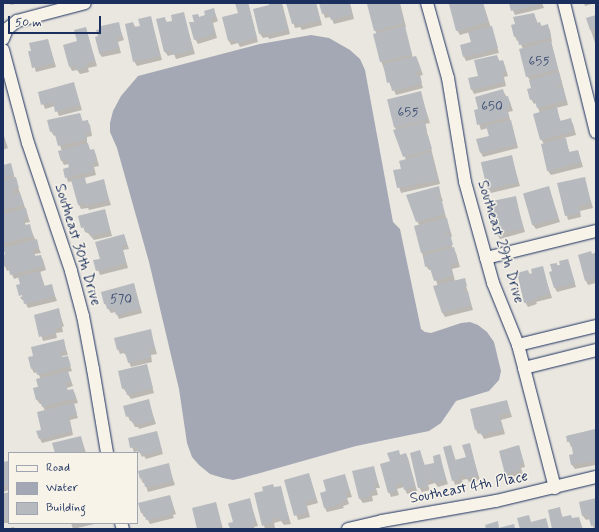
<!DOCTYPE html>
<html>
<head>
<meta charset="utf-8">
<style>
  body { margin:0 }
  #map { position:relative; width:599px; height:532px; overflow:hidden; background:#eae7e0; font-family:Mynerve,sans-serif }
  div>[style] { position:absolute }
  .water>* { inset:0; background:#a3a8b4 }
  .shadow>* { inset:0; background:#0003; transform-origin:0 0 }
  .building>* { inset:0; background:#b6babf; transform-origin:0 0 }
  .roads { filter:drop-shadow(0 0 1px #1b2f5e) drop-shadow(0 0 1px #1b2f5e) }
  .minor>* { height:12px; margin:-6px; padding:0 6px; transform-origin:6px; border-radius:6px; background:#f7f3e8 }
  span { translate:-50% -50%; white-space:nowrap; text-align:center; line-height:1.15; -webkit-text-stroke:3px #f7f3e8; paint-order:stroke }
  .number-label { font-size:13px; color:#425276 }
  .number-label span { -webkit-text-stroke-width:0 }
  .street-label { font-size:15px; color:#1b2f5e }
  .frame { position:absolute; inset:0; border:4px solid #1b2f5e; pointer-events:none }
  .legend { position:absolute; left:8px; top:452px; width:130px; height:72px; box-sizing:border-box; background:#f7f3e8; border:1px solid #9fa5b1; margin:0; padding:5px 7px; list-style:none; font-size:12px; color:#1b2f5e }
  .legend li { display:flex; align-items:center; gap:8px; height:20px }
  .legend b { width:20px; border:1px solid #9fa5b1 }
  .scale { position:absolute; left:8px; top:16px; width:93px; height:18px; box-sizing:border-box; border:2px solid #1b2f5e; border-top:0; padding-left:5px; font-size:12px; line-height:14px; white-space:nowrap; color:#1b2f5e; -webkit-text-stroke:3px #f7f3e8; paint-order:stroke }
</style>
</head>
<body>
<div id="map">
  <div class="water">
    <i style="clip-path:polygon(311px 35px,329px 38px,350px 50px,360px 59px,365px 70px,393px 222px,400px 229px,421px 329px,425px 332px,431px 333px,461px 323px,470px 322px,478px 325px,487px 332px,494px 342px,501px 371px,499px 380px,489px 391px,456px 401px,441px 423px,429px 431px,356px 446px,242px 478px,233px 480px,223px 478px,210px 474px,199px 465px,192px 457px,187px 443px,179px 389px,149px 262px,117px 148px,110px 132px,110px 123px,113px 111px,121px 96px,138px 76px,260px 44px)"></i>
  </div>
  <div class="shadow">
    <i style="clip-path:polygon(9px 3px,19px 3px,11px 5px)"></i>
    <i style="clip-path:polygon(240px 3px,248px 3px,249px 6px,258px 42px,240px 47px,238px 43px,231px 45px,229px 41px,239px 14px)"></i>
    <i style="clip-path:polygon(270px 3px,282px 3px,290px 34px,269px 39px,268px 37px,263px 38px,260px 34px,271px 6px)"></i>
    <i style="clip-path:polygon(287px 3px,316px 3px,322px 25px,302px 30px,300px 27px,295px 28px)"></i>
    <i style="clip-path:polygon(320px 3px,350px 3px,354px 19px,334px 24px,331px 17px,325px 18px)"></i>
    <i style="clip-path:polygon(372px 3px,400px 3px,406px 27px,404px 28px,413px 58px,416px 57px,418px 61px,423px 75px,419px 76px,423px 88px,396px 95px,392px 86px,391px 87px,381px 61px,377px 35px,375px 30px)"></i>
    <i style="clip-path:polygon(457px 3px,483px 3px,499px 53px,466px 61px,464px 57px,472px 43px,470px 32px,460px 35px,457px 30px)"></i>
    <i style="clip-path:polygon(510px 3px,542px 3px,544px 8px,515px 15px)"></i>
    <i style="clip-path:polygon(584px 3px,596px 3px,596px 8px,595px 3px,585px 6px)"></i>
    <i style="clip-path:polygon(214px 10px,218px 21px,213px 23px,217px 38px,198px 44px,195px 39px,195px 24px,198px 15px,199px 18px,206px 16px)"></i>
    <i style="clip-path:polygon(183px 13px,195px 54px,176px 59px,174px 54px,168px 56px,165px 52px,164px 18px,167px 22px,174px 22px)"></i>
    <i style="clip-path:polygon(534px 14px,538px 24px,540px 23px,542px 27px,547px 25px,550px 30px,552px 42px,551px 42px,568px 105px,556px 108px,561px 122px,570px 119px,573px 124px,576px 135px,564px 138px,570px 153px,578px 151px,583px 167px,551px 175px,548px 171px,544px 144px,541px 139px,540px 113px,536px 103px,534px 104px,531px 99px,532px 88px,530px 80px,527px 76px,520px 49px,523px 49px,519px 40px,517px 41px,515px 36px)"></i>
    <i style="clip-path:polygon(596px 16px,596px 46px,587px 19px)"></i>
    <i style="clip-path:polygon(151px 18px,162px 60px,137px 66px,134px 61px,133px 23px,136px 28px,141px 27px)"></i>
    <i style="clip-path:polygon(118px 23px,124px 40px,118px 42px,121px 53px,102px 57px,99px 53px)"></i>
    <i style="clip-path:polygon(86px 29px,97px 66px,88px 68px,89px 72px,80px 74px,77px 70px,72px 71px,70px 67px,78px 42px)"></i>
    <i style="clip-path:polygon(48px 40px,56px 67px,36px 72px,30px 52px)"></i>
    <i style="clip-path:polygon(497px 56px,500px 62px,503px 61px,505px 66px,508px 76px,504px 77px,506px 86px,474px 94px,472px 90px,479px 77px)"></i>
    <i style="clip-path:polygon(74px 84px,82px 110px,59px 116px,55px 106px,45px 109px,39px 92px)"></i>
    <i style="clip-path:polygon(503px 91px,510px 102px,513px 111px,508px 112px,518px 148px,483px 157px,481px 153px,490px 137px,488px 128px,481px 130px,475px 111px,480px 110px)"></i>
    <i style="clip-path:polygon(420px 92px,430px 123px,425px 124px,440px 184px,401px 193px,394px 171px,402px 169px,406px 160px,395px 127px)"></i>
    <i style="clip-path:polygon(80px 114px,83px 122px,87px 121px,90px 125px,92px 136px,87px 137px,87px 144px,91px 151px,94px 150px,96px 155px,99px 166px,94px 167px,96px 175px,84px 178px,87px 185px,103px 181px,111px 205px,89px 210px,88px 208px,81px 209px,79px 205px,73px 181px,68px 182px,64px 169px,70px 168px,69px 164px,64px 165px,62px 161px,62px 151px,56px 135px,54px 136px,51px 131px)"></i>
    <i style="clip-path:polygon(3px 133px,8px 148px,3px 150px)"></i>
    <i style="clip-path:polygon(511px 156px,520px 186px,491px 193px,489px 189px)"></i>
    <i style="clip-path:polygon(10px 164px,30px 222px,25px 223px,26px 226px,29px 225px,41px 253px,35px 254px,35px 257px,41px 256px,43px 260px,46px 270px,40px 272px,45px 287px,51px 285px,57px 301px,28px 308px,24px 300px,22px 300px,20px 297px,27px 295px,20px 277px,14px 279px,10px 270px,7px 271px,3px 261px,3px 256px,6px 255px,3px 246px,3px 166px)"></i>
    <i style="clip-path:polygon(584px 178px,593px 208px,580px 211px,581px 217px,568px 220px,558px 184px)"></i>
    <i style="clip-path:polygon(438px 188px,443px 201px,441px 201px,452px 236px,450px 239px,453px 250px,456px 253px,460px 267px,452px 269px,455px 281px,464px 279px,473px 310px,445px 317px,442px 312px,438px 286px,432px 270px,429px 270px,426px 266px,422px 253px,415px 226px,419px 225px,407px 196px)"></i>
    <i style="clip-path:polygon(549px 188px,560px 222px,536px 229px,533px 225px)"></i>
    <i style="clip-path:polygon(515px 197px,525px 232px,500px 239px,497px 234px)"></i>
    <i style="clip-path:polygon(105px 210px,112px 236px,94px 240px,87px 232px,85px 232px,79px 216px)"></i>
    <i style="clip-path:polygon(124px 235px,129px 249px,123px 250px,128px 268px,100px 275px,95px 261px,101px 259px)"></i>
    <i style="clip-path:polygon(596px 253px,596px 283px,588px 285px,586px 281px,592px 255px)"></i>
    <i style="clip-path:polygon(568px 260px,576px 287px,557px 292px,555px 288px,558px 266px)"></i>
    <i style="clip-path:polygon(542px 267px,552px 298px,536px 302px,537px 304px,528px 307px,525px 302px,528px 271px,530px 275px)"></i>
    <i style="clip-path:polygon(134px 284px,142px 313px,119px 319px,116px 312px,111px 313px,105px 304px)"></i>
    <i style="clip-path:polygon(58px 309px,64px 326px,62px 327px,63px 332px,56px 333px,57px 338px,43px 341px,35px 315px)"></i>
    <i style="clip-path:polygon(150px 330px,157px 354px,151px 355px,152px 362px,131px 367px,127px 357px,124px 353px,120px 354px,118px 349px)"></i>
    <i style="clip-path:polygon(63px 340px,68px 355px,62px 356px,63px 358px,67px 357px,72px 371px,68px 372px,73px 386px,67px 388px,68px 391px,73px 390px,75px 394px,78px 403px,73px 404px,78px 418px,70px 420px,73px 435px,42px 443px,40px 439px,45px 411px,42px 404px,40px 404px,37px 400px,34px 388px,39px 387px,41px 379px,37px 372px,34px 373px,32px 369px,34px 357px)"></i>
    <i style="clip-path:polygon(146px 366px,154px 393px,131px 399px,123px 388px)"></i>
    <i style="clip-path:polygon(148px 400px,156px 424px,139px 429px,138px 427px,135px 427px,132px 421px,130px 421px,124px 407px)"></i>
    <i style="clip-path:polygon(507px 401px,512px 417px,501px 420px,505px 434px,484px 439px,481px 433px,478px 434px,476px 430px)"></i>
    <i style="clip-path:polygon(595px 430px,596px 465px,575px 469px,572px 465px,575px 455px,573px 446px,571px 447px,567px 436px)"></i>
    <i style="clip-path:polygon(156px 432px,163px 454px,146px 459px,144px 456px,142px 457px,139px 451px,134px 452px,129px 439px)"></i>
    <i style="clip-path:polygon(81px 437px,86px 453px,56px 453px)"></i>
    <i style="clip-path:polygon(469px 444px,480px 480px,469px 482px,467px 479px,462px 480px,463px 483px,455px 485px,444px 448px,451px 446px,456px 461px,467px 458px)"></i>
    <i style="clip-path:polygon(519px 446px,525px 467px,521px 468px,523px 474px,508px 478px,506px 473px)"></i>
    <i style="clip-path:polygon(398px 451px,400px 455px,406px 454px,408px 458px,417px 491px,407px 494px,404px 487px,397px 489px,399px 495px,391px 497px,389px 492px,391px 462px)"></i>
    <i style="clip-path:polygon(420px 451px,425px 466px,435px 463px,439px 455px,448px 484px,438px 487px,435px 483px,428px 485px,430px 490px,422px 492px,419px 487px)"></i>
    <i style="clip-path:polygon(8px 462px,9px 490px,3px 492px,3px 463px)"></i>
    <i style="clip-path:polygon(168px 464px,175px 485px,148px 492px,145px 483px,143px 483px,141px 479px)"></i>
    <i style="clip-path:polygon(373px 467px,380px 488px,376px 488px,378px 495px,372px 496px,373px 501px,363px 503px,360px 499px)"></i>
    <i style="clip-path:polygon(309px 474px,318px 503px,307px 506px,310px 517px,298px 520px,285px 481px)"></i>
    <i style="clip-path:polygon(345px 476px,352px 497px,347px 498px,349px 504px,343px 506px,344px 508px,327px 512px,325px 508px,327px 492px)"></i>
    <i style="clip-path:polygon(280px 487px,291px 524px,284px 525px,281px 521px,274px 523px,275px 528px,265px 529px,255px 494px)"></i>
    <i style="left:9px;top:493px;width:30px;height:6px;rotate:90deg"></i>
    <i style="clip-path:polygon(170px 496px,176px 514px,173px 515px,174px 518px,150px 524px,146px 517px,144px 517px,142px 513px,139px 504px)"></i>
    <i style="clip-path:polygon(249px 499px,258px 526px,254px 527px,255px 529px,231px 529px)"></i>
    <i style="clip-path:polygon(596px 499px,596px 529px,594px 529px,590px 519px,586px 520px,583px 516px,580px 503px)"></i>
    <i style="clip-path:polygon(216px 503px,223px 529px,198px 529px,193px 509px)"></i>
    <i style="clip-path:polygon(559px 508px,563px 518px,572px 519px,579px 518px,583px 529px,553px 529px)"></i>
    <i style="clip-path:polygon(71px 523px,99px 523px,73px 529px)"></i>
    <i style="clip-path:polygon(14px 527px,15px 529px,5px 529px)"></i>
  </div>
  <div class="building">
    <i style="clip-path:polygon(235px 3px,248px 3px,257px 38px,236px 43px,235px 39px,228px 41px,222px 17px,238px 13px)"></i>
    <i style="clip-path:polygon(269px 3px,281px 3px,288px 30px,266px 35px,265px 32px,259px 34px,253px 9px,269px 5px)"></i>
    <i style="clip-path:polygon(286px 3px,316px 3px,320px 20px,298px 26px,298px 23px,292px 24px)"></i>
    <i style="clip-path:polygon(319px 3px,349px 3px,352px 14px,331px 20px,328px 12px,322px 14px)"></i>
    <i style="clip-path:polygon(371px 3px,399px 3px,404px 23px,374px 31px,367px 4px)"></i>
    <i style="clip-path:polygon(453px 3px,483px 3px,488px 22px,456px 31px,449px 4px)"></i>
    <i style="clip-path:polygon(509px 3px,542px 3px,542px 4px,511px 11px)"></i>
    <i style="clip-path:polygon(214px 8px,216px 17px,211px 18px,215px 34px,194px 40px,189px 22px,194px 22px,192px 15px,198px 14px,199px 17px,205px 15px,204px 11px)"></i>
    <i style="clip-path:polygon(184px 12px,193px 50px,172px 55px,171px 50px,164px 52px,156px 19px,165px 17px,166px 22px,172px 21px,171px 15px)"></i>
    <i style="clip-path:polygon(534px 13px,537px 23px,540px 22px,541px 26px,548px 24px,551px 38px,519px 45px,517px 36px,514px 37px,511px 25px,515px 24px,513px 17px)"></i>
    <i style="clip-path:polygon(596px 15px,596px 29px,590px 30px,586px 18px)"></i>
    <i style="clip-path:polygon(151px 16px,160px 56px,133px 62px,125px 24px,133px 22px,134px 27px,140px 26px,138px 19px)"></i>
    <i style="clip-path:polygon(119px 22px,122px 36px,116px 37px,119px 48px,99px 53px,95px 37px,98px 36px,96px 30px,101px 29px,101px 26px)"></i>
    <i style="left:405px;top:26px;width:29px;height:33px;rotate:76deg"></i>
    <i style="clip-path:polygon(492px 26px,498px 48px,463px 57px,460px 45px,471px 42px,468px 32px)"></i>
    <i style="clip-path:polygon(86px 27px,95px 61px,86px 63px,87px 67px,76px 70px,75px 65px,69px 67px,63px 45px,77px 41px,74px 30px)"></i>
    <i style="clip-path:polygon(48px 39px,54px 63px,32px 68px,28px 51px,31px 51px,29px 43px)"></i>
    <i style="left:551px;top:41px;width:29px;height:33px;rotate:76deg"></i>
    <i style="clip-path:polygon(497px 55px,499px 61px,503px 60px,506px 72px,502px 73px,504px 82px,471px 90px,468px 78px,478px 76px,474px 60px)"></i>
    <i style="clip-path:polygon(416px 56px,421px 70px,416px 72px,417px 76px,420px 75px,422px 83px,392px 91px,390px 82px,387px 83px,383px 64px)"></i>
    <i style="clip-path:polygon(559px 72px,562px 83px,558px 85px,559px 88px,563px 87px,566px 100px,537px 108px,534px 99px,530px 100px,527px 89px,531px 88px,529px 80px)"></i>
    <i style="clip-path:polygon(74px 82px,80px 105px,55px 112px,53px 102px,41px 105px,38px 92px)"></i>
    <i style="clip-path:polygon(503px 89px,505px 97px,508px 96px,511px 106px,507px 107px,509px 117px,477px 125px,474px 110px,478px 109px,475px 97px)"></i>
    <i style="left:421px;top:91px;width:29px;height:35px;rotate:76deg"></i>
    <i style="clip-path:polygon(557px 107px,560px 121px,571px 118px,574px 131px,540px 140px,533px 114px)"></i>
    <i style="clip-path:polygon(80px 113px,82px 121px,88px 120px,90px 132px,86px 133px,87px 139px,58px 146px,54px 131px,50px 132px,47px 120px)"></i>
    <i style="clip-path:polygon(511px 120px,517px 144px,480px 153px,476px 139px,489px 136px,486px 126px)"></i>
    <i style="clip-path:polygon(425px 122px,427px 131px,425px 132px,426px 136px,428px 135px,432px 149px,403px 157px,393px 130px)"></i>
    <i style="clip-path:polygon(566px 138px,569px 152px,578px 150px,581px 162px,547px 171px,541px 144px)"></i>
    <i style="clip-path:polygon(88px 143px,90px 150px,94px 149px,97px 161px,92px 163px,94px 171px,65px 178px,63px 169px,69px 167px,67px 160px,61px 161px,58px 151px)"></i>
    <i style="clip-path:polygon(431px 152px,438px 180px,397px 188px,393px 170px,401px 169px,399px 161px)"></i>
    <i style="left:512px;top:155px;width:28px;height:32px;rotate:77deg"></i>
    <i style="clip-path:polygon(11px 163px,14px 175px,3px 178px,3px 165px)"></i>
    <i style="clip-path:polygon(16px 177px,19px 188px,13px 189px,14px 194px,20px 193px,24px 205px,3px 210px,3px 181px)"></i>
    <i style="clip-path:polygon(85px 177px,86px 184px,104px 179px,109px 200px,86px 206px,85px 203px,78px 205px,71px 180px)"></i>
    <i style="clip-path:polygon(585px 177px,591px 203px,578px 206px,580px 213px,565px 216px,557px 183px)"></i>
    <i style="clip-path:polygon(439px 186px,441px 196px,438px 197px,440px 201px,442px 201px,445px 214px,416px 222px,406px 195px)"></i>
    <i style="left:549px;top:186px;width:33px;height:27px;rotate:74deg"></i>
    <i style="left:516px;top:196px;width:33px;height:28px;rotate:78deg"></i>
    <i style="clip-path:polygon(26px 208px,28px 217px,23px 218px,25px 225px,30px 224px,33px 236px,3px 243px,3px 214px)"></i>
    <i style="clip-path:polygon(105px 209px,110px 231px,91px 236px,90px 232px,86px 233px,85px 227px,81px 228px,78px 216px)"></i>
    <i style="clip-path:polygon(447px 218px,450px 232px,445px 233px,445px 235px,450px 234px,453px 245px,421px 253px,414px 226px)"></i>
    <i style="clip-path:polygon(124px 234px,127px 244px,122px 246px,126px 263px,96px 271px,93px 260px,100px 259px,95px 242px)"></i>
    <i style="clip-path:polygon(37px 239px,39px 248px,33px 250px,34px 256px,41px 255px,44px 266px,10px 275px,8px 265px,3px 267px,3px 255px,5px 254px,3px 248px)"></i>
    <i style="clip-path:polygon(454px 247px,458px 262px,450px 265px,453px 276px,434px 281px,429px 265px,425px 267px,423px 256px)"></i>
    <i style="clip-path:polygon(591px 251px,592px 254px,596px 252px,596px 278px,585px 281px,578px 255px)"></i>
    <i style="clip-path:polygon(568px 259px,575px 283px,554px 288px,549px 272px,552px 271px,550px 264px,557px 263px,557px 265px,560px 265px,559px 261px)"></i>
    <i style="clip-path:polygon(543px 266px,550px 294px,535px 298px,535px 300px,524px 303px,517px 273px,528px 270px,529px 274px,532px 273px,531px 269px)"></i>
    <i style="clip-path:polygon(40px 271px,44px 286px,52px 284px,55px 296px,24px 304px,22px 295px,19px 296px,16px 285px,20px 284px,18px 277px)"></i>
    <i style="clip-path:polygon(465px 278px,467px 286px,464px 287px,465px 292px,468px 291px,471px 305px,442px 313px,433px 286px)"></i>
    <i style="clip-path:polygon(134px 283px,140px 309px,116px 315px,114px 308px,107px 309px,106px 304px,104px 304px,101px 292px)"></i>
    <i style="clip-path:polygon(59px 308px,62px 322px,60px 322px,61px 327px,55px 329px,56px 333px,39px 337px,34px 315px)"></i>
    <i style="clip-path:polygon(151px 329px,155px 349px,149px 351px,151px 357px,128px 363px,125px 352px,123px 353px,122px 349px,117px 350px,114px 338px)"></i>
    <i style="clip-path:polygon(64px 339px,66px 350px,60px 352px,62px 357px,68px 356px,71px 366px,37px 375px,35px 368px,31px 369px,28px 357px,33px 356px,31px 347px)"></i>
    <i style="clip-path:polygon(147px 364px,153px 388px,127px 395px,125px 388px,122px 389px,118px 371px)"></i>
    <i style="clip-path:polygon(68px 371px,71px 382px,65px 383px,67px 390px,73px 389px,76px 398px,42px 407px,40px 399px,36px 400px,33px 388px,38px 387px,36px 379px)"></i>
    <i style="clip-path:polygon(149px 399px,154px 420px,136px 425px,135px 422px,132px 423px,130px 416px,126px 417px,123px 406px)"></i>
    <i style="clip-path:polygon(507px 400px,510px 413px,499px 415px,503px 430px,481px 435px,479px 429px,475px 430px,470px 409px)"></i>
    <i style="clip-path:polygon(74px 403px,77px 414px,68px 416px,72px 431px,39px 439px,36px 431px,41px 430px,37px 412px)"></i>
    <i style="clip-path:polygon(595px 429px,596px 460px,571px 465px,569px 455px,573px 454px,571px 442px,567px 442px,566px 436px)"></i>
    <i style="clip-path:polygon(157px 431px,162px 450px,142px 455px,142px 452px,138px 453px,137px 447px,130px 448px,128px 438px)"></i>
    <i style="clip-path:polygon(81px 436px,84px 450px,76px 453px,55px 453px,52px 443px)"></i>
    <i style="clip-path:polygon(470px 443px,478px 475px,466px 478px,465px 474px,460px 475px,461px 479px,452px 481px,443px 447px,451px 445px,455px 460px,466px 457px,462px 445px)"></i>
    <i style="clip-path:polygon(519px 445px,524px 463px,519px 464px,521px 470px,505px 474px,499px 451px)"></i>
    <i style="clip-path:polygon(399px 450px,400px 455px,406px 453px,415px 486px,404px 490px,402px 483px,395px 485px,397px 490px,388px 493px,380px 464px,390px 461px,387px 453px)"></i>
    <i style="clip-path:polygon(420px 450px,424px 465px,434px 463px,433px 456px,440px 454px,446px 480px,434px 483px,433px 479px,427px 480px,428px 486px,418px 488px,410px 453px)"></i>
    <i style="clip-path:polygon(8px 461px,9px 485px,3px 487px,3px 462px)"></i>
    <i style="clip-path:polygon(169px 463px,173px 481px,145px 487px,143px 478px,140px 479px,138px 471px)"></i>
    <i style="clip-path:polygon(374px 466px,378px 483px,374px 484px,376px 490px,370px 492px,371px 496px,359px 499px,352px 471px)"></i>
    <i style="clip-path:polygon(309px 473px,316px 498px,305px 502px,308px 512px,294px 516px,284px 480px)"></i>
    <i style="clip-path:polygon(345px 474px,350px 492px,345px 493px,347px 500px,341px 501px,342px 504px,324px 508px,320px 493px,326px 491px,323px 480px)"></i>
    <i style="clip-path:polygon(273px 484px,274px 487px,281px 486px,289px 519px,280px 521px,279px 517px,272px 519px,273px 523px,262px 526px,254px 493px,263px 491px,262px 487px)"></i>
    <i style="clip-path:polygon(9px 492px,9px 518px,3px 520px,3px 494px)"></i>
    <i style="clip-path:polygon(170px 495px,174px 509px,171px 510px,172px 514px,146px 520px,144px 513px,141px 513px,138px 503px)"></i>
    <i style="clip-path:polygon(250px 498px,256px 522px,253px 523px,254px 527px,245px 529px,230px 529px,228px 523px,233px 522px,228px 504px)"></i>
    <i style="clip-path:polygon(596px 498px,596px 525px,591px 526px,588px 515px,582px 516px,579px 502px)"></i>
    <i style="clip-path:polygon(216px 502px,222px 527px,197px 529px,192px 508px)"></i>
    <i style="clip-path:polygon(560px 507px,562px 517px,571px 515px,572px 518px,579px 517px,582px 529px,552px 529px,548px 510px)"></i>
    <i style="clip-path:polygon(529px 515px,531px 522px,546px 518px,549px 529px,520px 529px,517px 518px)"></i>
    <i style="clip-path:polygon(498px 521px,499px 528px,514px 524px,515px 529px,486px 529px,485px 525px)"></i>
  </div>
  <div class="roads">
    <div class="minor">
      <i style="left:427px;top:3px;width:78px;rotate:74.4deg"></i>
      <i style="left:448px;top:78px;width:105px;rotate:80.7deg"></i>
      <i style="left:465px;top:182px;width:105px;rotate:74.5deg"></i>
      <i style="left:493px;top:283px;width:67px;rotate:68deg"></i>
      <i style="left:518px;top:345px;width:24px;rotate:75deg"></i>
      <i style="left:524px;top:368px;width:124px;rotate:75.5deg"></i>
      <i style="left:564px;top:3px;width:133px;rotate:76.1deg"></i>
      <i style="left:3px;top:39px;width:11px;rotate:-68deg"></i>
      <i style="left:7px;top:29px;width:13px;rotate:-39deg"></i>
      <i style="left:17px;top:21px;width:70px;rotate:-14.8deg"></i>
      <i style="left:3px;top:50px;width:96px;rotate:75deg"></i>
      <i style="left:28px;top:143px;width:135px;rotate:71.4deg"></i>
      <i style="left:71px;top:271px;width:47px;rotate:75.1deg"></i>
      <i style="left:83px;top:316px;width:54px;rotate:79.3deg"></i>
      <i style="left:93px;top:369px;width:85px;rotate:80.5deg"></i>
      <i style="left:486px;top:258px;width:113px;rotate:-13.8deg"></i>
      <i style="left:518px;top:345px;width:80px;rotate:-13.7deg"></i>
      <i style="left:524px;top:368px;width:74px;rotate:-14deg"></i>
      <i style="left:121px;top:523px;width:6px;rotate:72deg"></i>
      <i style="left:348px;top:529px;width:35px;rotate:-13deg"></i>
      <i style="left:382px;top:521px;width:116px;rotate:-10deg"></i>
      <i style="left:496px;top:501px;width:103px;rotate:-13.5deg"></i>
    </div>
  </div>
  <div class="number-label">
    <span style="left:539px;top:62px">655</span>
    <span style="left:492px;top:107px">650</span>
    <span style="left:408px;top:113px">655</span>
    <span style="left:121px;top:300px">570</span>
  </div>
  <div class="street-label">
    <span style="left:500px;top:242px;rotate:73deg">Southeast 29th Drive</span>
    <span style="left:77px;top:245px;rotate:73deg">Southeast 30th Drive</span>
    <span style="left:469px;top:488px;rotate:-11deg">Southeast 4th Place</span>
  </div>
  <div class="frame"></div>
  <ul class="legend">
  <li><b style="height:5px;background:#f7f3e8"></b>Road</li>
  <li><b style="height:11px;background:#a3a8b4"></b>Water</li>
  <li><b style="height:11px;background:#b6babf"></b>Building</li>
  </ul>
  <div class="scale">50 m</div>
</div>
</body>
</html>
